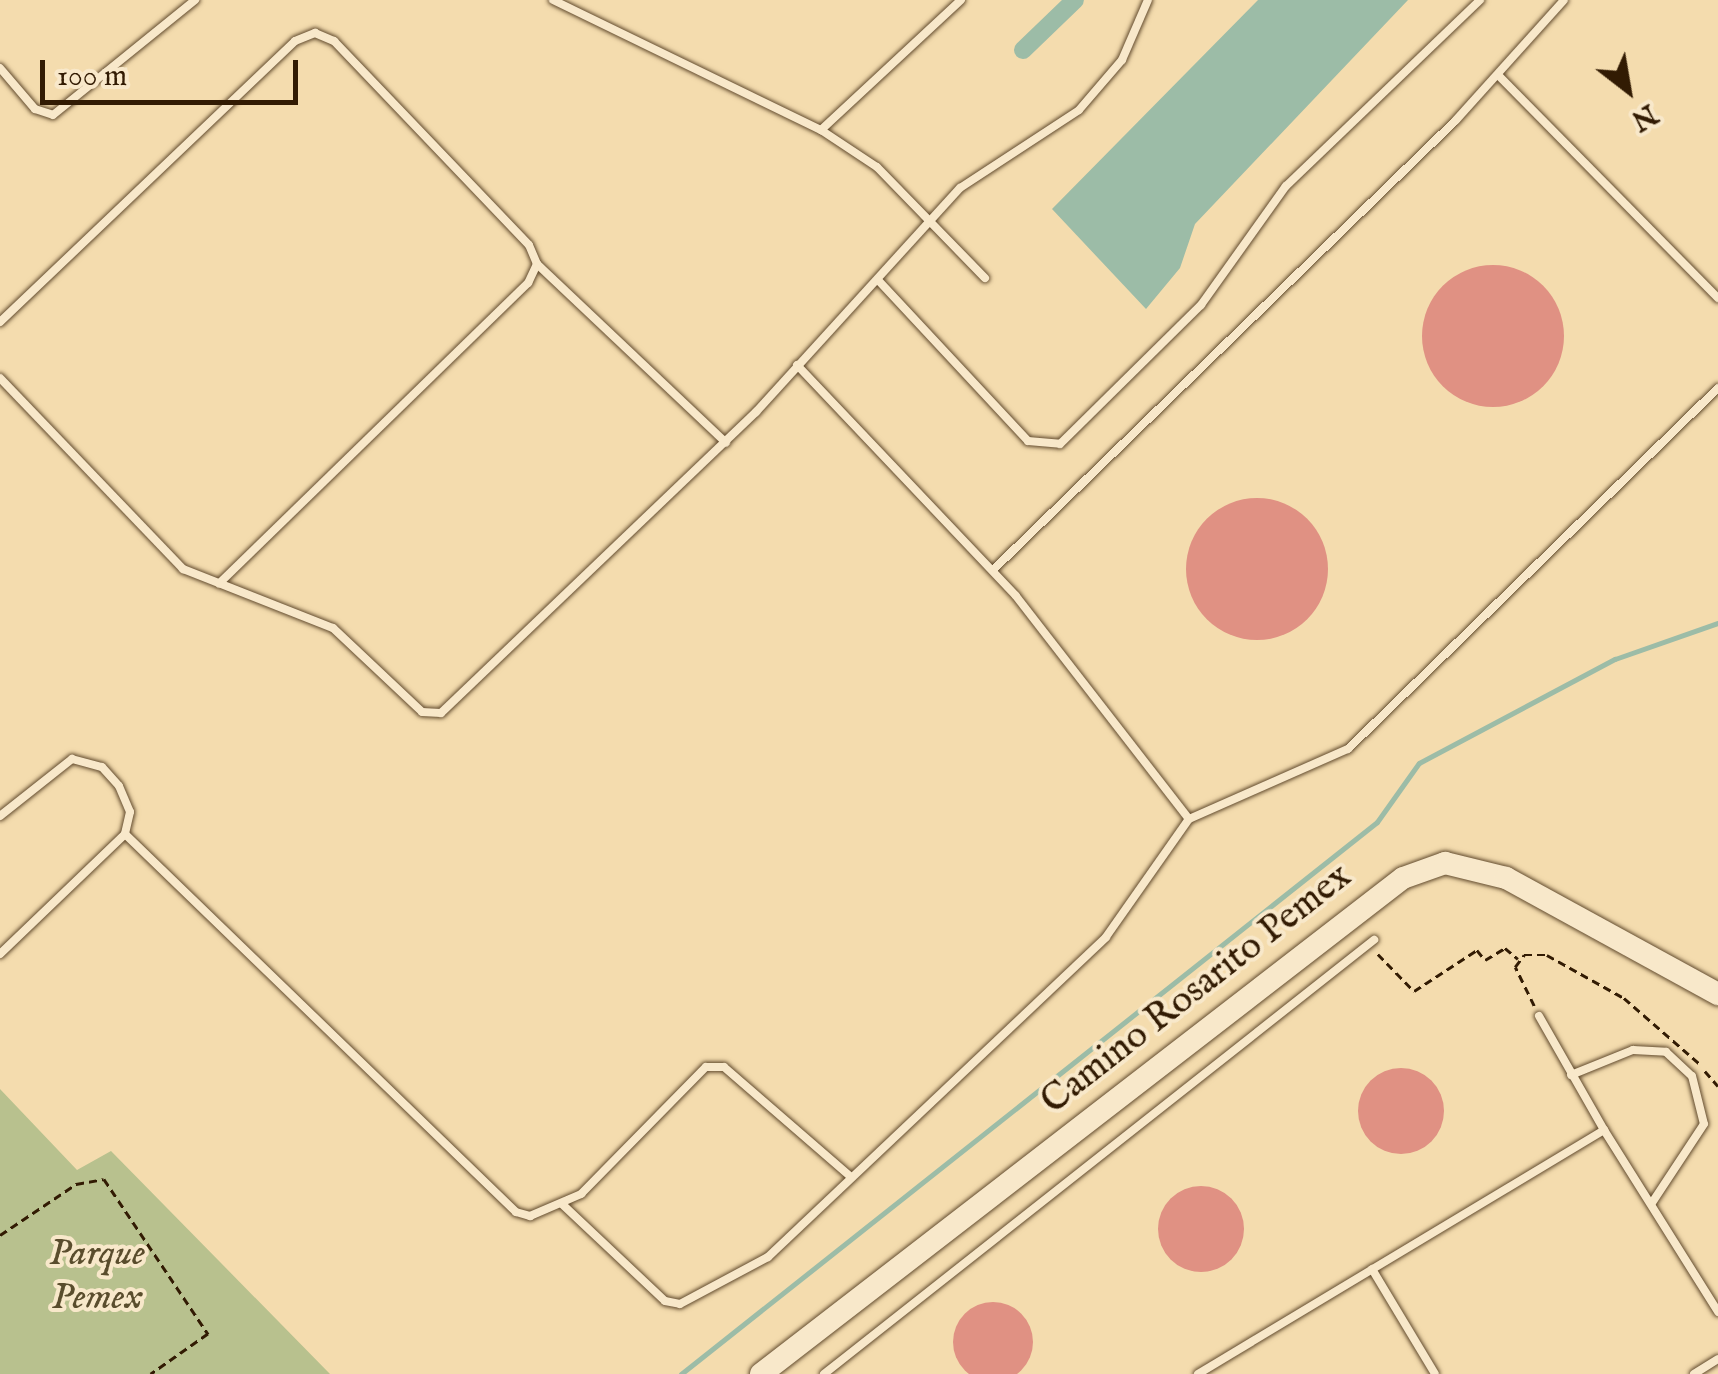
<!DOCTYPE html>
<html>
<head>
<meta charset="utf-8">
<style>
  body { margin:0 }
  #map { position:relative; width:1718px; height:1374px; overflow:hidden; background:#f4dcae; font-family:"IM FELL English",serif }
  div>[style] { position:absolute }
  .green>* { inset:0; background:#b8c18e }
  .water>* { inset:0; background:#9cbca7 }
  .stream>* { height:5px; margin:-2.5px; padding:0 2.5px; transform-origin:2.5px; border-radius:2.5px; background:#9cbca7 }
  .canal>* { height:18px; margin:-9px; padding:0 9px; transform-origin:9px; border-radius:9px; background:#9cbca7 }
  .building>* { inset:0; background:#e09183 }
  .round { border-radius:50% }
  .path>* { height:2.5px; margin-top:-1.25px; transform-origin:0; background:repeating-linear-gradient(90deg,#321b03 0 8px,transparent 0 13px) }
  .roads { filter:drop-shadow(0 0 2px #624b2e) drop-shadow(0 0 2px #624b2e) }
  .lane>* { height:8px; margin:-4px; padding:0 4px; transform-origin:4px; border-radius:4px; background:#f8e8ca }
  .secondary>* { height:22px; margin:-11px; padding:0 11px; transform-origin:11px; border-radius:11px; background:#f8e8ca }
  span { translate:-50% -50%; white-space:nowrap; text-align:center; line-height:1.15; -webkit-text-stroke:8px #f8e8ca; paint-order:stroke }
  .street-label { font-size:38px; color:#321b03 }
  .park-label { font-size:38px; color:#5a4d2d; font-style:italic }
  .north { position:absolute; left:1578px; top:40px; width:100px; height:100px; -webkit-text-stroke:8px #f8e8ca; paint-order:stroke; rotate:149deg; font-size:28px; font-weight:700; line-height:40px; text-align:center; color:#321b03 }
  .north::after { content:''; display:block; margin:auto; width:35px; height:45px; background:#321b03; clip-path:polygon(50% 0,100% 100%,50% 72%,0 100%) }
  .scale { position:absolute; left:40px; top:60px; width:258px; height:45px; box-sizing:border-box; border:5px solid #321b03; border-top:0; padding-left:12px; font-size:30px; line-height:35px; white-space:nowrap; color:#321b03; -webkit-text-stroke:8px #f8e8ca; paint-order:stroke }
</style>
</head>
<body>
<div id="map">
  <div class="green">
    <i style="clip-path:polygon(0 1089px,77px 1170px,111px 1151px,330px 1374px,0 1374px)"></i>
  </div>
  <div class="water">
    <i style="clip-path:polygon(1258px 0,1408px 0,1195px 224px,1180px 268px,1146px 309px,1052px 209px)"></i>
  </div>
  <div class="stream">
    <i style="left:681px;top:1374px;width:888px;rotate:-38.42deg"></i>
    <i style="left:1377px;top:822px;width:72px;rotate:-54.6deg"></i>
    <i style="left:1419px;top:763px;width:222px;rotate:-28deg"></i>
    <i style="left:1615px;top:659px;width:109px;rotate:-19.3deg"></i>
  </div>
  <div class="canal">
    <i style="left:1023px;top:50px;width:72px;rotate:-43.9deg"></i>
  </div>
  <div class="building">
    <i class="round" style="left:1422px;top:265px;width:142px;height:142px"></i>
    <i class="round" style="left:1186px;top:498px;width:142px;height:142px"></i>
    <i class="round" style="left:1358px;top:1068px;width:86px;height:86px"></i>
    <i class="round" style="left:1158px;top:1186px;width:86px;height:86px"></i>
    <i class="round" style="left:953px;top:1302px;width:80px;height:80px"></i>
  </div>
  <div class="path">
    <i style="left:1378px;top:954px;width:52px;rotate:45.8deg"></i>
    <i style="left:1414px;top:991px;width:75px;rotate:-33.1deg"></i>
    <i style="left:1477px;top:950px;width:13px;rotate:51deg"></i>
    <i style="left:1485px;top:960px;width:23px;rotate:-31deg"></i>
    <i style="left:1505px;top:948px;width:17px;rotate:40deg"></i>
    <i style="left:1534px;top:1006px;width:43px;rotate:-116deg"></i>
    <i style="left:1515px;top:967px;width:15px;rotate:-53deg"></i>
    <i style="left:1524px;top:955px;width:23px"></i>
    <i style="left:1547px;top:955px;width:88px;rotate:29.2deg"></i>
    <i style="left:1624px;top:998px;width:102px;rotate:41deg"></i>
    <i style="left:1705px;top:1071px;width:20px;rotate:49deg"></i>
    <i style="left:0;top:1235px;width:92px;rotate:-33.9deg"></i>
    <i style="left:76px;top:1184px;width:28px;rotate:-10deg"></i>
    <i style="left:104px;top:1179px;width:187px;rotate:56.1deg"></i>
    <i style="left:208px;top:1334px;width:70px;rotate:144.9deg"></i>
  </div>
  <div class="roads">
    <div class="lane">
      <i style="left:553px;top:0;width:298px;rotate:25.9deg"></i>
      <i style="left:821px;top:130px;width:67px;rotate:33.5deg"></i>
      <i style="left:877px;top:167px;width:155px;rotate:45.8deg"></i>
      <i style="left:0;top:68px;width:54px;rotate:49.5deg"></i>
      <i style="left:35px;top:109px;width:19px;rotate:18deg"></i>
      <i style="left:53px;top:115px;width:183px;rotate:-39deg"></i>
      <i style="left:1499px;top:76px;width:312px;rotate:45.4deg"></i>
      <i style="left:821px;top:130px;width:191px;rotate:-42.9deg"></i>
      <i style="left:537px;top:264px;width:260px;rotate:43.4deg"></i>
      <i style="left:878px;top:280px;width:220px;rotate:47deg"></i>
      <i style="left:1028px;top:441px;width:32px;rotate:5deg"></i>
      <i style="left:1060px;top:444px;width:198px;rotate:-44.6deg"></i>
      <i style="left:1201px;top:305px;width:146px;rotate:-54.5deg"></i>
      <i style="left:1286px;top:186px;width:269px;rotate:-43.8deg"></i>
      <i style="left:0;top:322px;width:407px;rotate:-43.6deg"></i>
      <i style="left:295px;top:41px;width:22px;rotate:-22deg"></i>
      <i style="left:315px;top:33px;width:21px;rotate:23deg"></i>
      <i style="left:334px;top:41px;width:282px;rotate:46.3deg"></i>
      <i style="left:529px;top:245px;width:21px;rotate:67deg"></i>
      <i style="left:537px;top:264px;width:21px;rotate:115deg"></i>
      <i style="left:528px;top:283px;width:431px;rotate:135.8deg"></i>
      <i style="left:797px;top:365px;width:318px;rotate:46.5deg"></i>
      <i style="left:1016px;top:596px;width:282px;rotate:52.2deg"></i>
      <i style="left:1189px;top:819px;width:174px;rotate:-23.8deg"></i>
      <i style="left:1348px;top:749px;width:517px;rotate:-44.29deg"></i>
      <i style="left:0;top:378px;width:265px;rotate:46.2deg"></i>
      <i style="left:183px;top:569px;width:161px;rotate:21.5deg"></i>
      <i style="left:333px;top:628px;width:122px;rotate:43.3deg"></i>
      <i style="left:422px;top:712px;width:19px;rotate:3deg"></i>
      <i style="left:441px;top:713px;width:436px;rotate:-43.7deg"></i>
      <i style="left:756px;top:412px;width:303px;rotate:-47.7deg"></i>
      <i style="left:960px;top:188px;width:142px;rotate:-33.2deg"></i>
      <i style="left:1079px;top:110px;width:66px;rotate:-49.3deg"></i>
      <i style="left:1122px;top:60px;width:65px;rotate:-66.6deg"></i>
      <i style="left:993px;top:570px;width:646px;rotate:-44.18deg"></i>
      <i style="left:1456px;top:120px;width:161px;rotate:-48deg"></i>
      <i style="left:0;top:816px;width:92px;rotate:-38.4deg"></i>
      <i style="left:72px;top:759px;width:31px;rotate:15deg"></i>
      <i style="left:102px;top:767px;width:25px;rotate:48deg"></i>
      <i style="left:119px;top:786px;width:28px;rotate:67deg"></i>
      <i style="left:130px;top:812px;width:23px;rotate:103deg"></i>
      <i style="left:0;top:954px;width:173px;rotate:-43.8deg"></i>
      <i style="left:125px;top:834px;width:544px;rotate:44.03deg"></i>
      <i style="left:516px;top:1212px;width:15px;rotate:16deg"></i>
      <i style="left:530px;top:1216px;width:56px;rotate:-23.3deg"></i>
      <i style="left:581px;top:1194px;width:178px;rotate:-45.5deg"></i>
      <i style="left:706px;top:1067px;width:18px"></i>
      <i style="left:724px;top:1067px;width:168px;rotate:40.9deg"></i>
      <i style="left:1539px;top:1016px;width:131px;rotate:60.3deg"></i>
      <i style="left:1571px;top:1075px;width:67px;rotate:-22deg"></i>
      <i style="left:1633px;top:1050px;width:33px;rotate:3deg"></i>
      <i style="left:1666px;top:1052px;width:35px;rotate:43deg"></i>
      <i style="left:1692px;top:1076px;width:49px;rotate:76deg"></i>
      <i style="left:1704px;top:1124px;width:95px;rotate:123.4deg"></i>
      <i style="left:562px;top:1204px;width:141px;rotate:43.3deg"></i>
      <i style="left:665px;top:1301px;width:15px;rotate:11deg"></i>
      <i style="left:680px;top:1304px;width:100px;rotate:-28.1deg"></i>
      <i style="left:768px;top:1257px;width:465px;rotate:-43.4deg"></i>
      <i style="left:1106px;top:937px;width:144px;rotate:-54.9deg"></i>
      <i style="left:1372px;top:1269px;width:122px;rotate:59deg"></i>
      <i style="left:824px;top:1374px;width:701px;rotate:-38.28deg"></i>
      <i style="left:1198px;top:1374px;width:474px;rotate:-31deg"></i>
      <i style="left:1604px;top:1130px;width:215px;rotate:57.9deg"></i>
      <i style="left:1694px;top:1374px;width:28px;rotate:-32deg"></i>
    </div>
    <div class="secondary">
      <i style="left:761px;top:1374px;width:811px;rotate:-37.69deg"></i>
      <i style="left:1403px;top:878px;width:45px;rotate:-19.7deg"></i>
      <i style="left:1445px;top:863px;width:63px;rotate:13.8deg"></i>
      <i style="left:1506px;top:878px;width:242px;rotate:28.7deg"></i>
    </div>
  </div>
  <div class="street-label">
    <span style="left:1197px;top:990px;rotate:-38deg">Camino Rosarito Pemex</span>
  </div>
  <div class="park-label">
    <span style="left:97px;top:1277px">Parque<br>Pemex</span>
  </div>
  <div class="north">N</div>
  <div class="scale">100 m</div>
</div>
</body>
</html>
